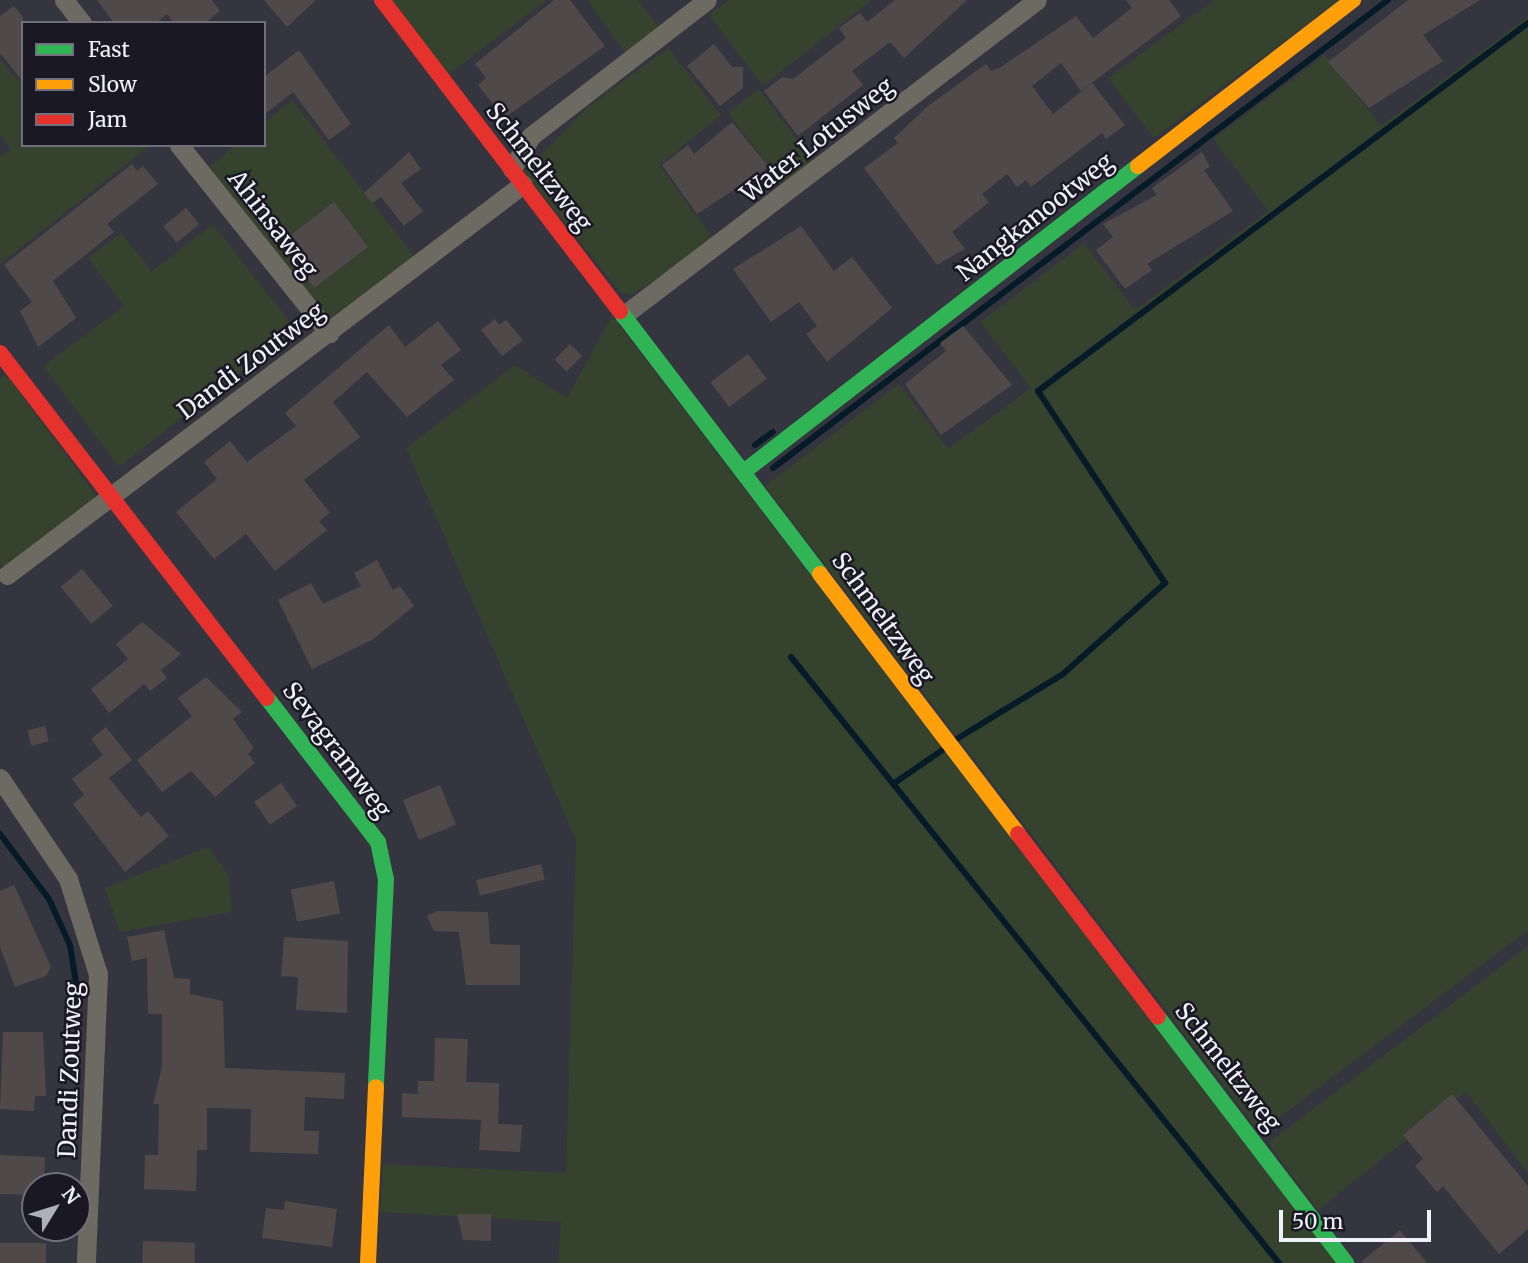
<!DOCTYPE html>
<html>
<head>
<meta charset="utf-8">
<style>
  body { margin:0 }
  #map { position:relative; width:1528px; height:1263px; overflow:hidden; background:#35353f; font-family:Merriweather,serif }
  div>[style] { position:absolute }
  .green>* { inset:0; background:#35422d; transform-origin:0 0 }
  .stream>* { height:6px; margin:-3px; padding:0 3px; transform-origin:3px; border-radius:3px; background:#051c28 }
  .building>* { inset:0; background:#4f4a49; transform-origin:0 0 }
  .street>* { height:19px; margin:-9.5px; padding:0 9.5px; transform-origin:9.5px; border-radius:9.5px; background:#6d6a62 }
  .fast>* { height:16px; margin:-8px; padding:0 8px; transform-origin:8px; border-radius:8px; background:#30b455 }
  .slow>* { height:16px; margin:-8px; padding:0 8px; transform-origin:8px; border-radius:8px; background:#ff9f0a }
  .jam>* { height:16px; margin:-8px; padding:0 8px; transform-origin:8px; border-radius:8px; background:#e5322d }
  span { translate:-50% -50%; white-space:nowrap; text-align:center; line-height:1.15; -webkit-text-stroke:5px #1a1923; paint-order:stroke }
  .street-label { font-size:24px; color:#f1f1fe }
  .legend { position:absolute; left:21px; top:21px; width:245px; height:126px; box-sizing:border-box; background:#1a1923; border:2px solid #706f7b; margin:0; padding:9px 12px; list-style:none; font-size:21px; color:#f1f1fe }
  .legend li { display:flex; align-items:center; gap:14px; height:35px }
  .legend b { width:35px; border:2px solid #706f7b }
  .north { position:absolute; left:21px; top:1172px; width:70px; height:70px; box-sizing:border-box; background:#1a1923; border:2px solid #706f7b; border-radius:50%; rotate:52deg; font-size:19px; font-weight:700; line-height:28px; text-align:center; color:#f1f1fe }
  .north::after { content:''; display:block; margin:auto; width:24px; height:32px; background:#afafbb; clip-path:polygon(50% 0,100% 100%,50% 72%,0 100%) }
  .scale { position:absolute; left:1279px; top:1210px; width:152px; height:32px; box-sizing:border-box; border:4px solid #f1f1fe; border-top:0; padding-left:9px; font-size:21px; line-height:24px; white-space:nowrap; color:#f1f1fe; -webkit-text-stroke:5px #1a1923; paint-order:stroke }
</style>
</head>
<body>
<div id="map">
  <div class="green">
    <i style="clip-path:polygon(391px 0,547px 0,448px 75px)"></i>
    <i style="clip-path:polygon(587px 0,638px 0,664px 34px,631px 60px)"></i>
    <i style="clip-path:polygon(729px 0,872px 0,763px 86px,709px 15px)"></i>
    <i style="clip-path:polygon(1214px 0,1339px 0,1154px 138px,1108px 78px)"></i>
    <i style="clip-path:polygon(1528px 17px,1528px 930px,1264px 1129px,1255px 1126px,765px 486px,899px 384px,948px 449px,1031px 388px,980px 322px,1084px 243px,1135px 310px,1268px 211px,1213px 139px,1325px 55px,1381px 126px)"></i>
    <i style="clip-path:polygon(668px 48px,721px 115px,659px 165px,714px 239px,632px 295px,620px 292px,524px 172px,588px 107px)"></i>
    <i style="clip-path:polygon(0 59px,17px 80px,23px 76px,23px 145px,151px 145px,0 264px,0 158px,11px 149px,0 135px)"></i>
    <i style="left:759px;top:89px;width:93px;height:39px;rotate:53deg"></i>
    <i style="clip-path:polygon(292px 100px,415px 257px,330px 318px,206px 170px,236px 145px,264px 145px,264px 123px)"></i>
    <i style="clip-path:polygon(213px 224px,295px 329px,119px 467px,43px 366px,124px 306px,88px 258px,121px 233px,152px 271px)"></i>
    <i style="clip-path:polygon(612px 316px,1336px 1263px,558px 1263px,561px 1222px,380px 1212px,383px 1164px,566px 1173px,576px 840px,406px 448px,515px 365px,567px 398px)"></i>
    <i style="clip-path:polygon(6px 374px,94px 493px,94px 502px,6px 571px,0 563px,0 379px)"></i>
    <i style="clip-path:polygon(208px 847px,229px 875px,231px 912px,120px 932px,105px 888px)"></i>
    <i style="clip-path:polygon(1528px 946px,1528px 1173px,1466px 1092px,1318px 1210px,1268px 1143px)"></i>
  </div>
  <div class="stream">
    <i style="left:755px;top:445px;width:22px;rotate:-36deg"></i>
    <i style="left:773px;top:468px;width:773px;rotate:-37.27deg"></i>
    <i style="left:791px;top:657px;width:778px;rotate:51.16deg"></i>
    <i style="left:955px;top:740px;width:127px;rotate:-31.4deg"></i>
    <i style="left:1063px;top:674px;width:137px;rotate:-41.7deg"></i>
    <i style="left:1165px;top:583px;width:230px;rotate:-123.5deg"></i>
    <i style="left:1038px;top:391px;width:613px;rotate:-36.91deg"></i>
    <i style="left:893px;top:784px;width:62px;rotate:-34.5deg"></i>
    <i style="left:0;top:834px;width:81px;rotate:53deg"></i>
    <i style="left:49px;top:899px;width:51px;rotate:65.5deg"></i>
    <i style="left:70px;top:945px;width:39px;rotate:81deg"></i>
  </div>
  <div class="building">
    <i style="clip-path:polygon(97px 0,212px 0,220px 11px,205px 23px,174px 23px,167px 14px,156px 23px,114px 23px)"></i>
    <i style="clip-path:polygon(264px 0,316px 0,287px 27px)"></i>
    <i style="clip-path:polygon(554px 0,570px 0,605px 46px,504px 118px,478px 85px,486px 78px,475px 64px)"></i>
    <i style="clip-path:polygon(895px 0,967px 0,904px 58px,890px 42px,852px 71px,863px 85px,798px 136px,764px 91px,782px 77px,793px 79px,846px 38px,839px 28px,860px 13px,867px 22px)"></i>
    <i style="clip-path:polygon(1126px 0,1169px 0,1181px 16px,1081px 91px,1061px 63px,1032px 86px,1053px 114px,1092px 83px,1125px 125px,1106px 139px,1102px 133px,1031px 187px,1026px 180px,1017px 187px,1007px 174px,982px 194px,989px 202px,952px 232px,965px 249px,937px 265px,864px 168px,898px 143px,894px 138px,928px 106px,986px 64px,991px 71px,1001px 67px,1076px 16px,1093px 38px,1132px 8px)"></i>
    <i style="clip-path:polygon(1408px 0,1480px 0,1423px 35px,1443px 61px,1369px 108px,1328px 62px)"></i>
    <i style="clip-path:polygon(14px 6px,23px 17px,23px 82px,0 53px,0 16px)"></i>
    <i style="clip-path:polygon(714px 44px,732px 67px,743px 67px,743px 88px,720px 106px,687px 66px)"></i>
    <i style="clip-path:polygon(299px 50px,351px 124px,329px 140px,293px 92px,264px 115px,264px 77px)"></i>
    <i style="clip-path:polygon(732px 122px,769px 167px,697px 214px,662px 165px,688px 145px,694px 154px)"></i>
    <i style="clip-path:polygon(409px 152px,421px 169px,401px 183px,423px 211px,404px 226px,381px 197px,372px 203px,364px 193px)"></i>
    <i style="clip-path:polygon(1202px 152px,1210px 167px,1204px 170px,1233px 211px,1147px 264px,1152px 270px,1125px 289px,1096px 250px,1113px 237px,1103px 224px,1157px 195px,1152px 188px)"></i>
    <i style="clip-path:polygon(132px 164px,137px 171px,143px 166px,158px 184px,107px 224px,114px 232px,53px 281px,76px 318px,38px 347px,20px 311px,32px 302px,4px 265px)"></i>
    <i style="clip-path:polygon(334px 202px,368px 247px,314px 288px,292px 258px,299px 252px,288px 237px)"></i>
    <i style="left:186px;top:208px;width:21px;height:29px;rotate:51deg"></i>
    <i style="clip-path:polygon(801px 226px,834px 271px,852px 257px,892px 308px,827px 362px,806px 334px,817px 326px,799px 302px,771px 322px,733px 269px)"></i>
    <i style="clip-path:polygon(495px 319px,499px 325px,506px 320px,523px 340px,502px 356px,481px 330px)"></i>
    <i style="clip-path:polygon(438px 321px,461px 350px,441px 365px,454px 380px,407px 417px,367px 372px,333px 402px,360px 437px,304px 480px,330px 513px,319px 521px,327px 530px,275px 571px,246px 534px,214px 559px,176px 512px,217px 479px,204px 462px,230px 441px,247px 462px,296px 426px,285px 413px,389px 325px,405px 347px)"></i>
    <i style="clip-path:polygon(963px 326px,1012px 385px,941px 435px,905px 384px,946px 351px,940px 343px)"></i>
    <i style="left:570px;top:344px;width:17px;height:22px;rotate:45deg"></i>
    <i style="left:748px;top:354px;width:31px;height:47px;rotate:53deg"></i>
    <i style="clip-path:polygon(377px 560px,393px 590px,400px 586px,414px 606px,372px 640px,312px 669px,278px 600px,311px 583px,323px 604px,361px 586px,354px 573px)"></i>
    <i style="left:82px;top:569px;width:48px;height:28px;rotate:50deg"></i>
    <i style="clip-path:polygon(142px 622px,181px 654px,161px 670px,167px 678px,150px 691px,144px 684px,109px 713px,91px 689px,128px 659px,116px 644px)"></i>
    <i style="clip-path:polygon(206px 677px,242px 712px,233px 719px,254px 748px,248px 754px,255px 763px,215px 797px,191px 771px,162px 792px,137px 760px,192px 716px,178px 698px)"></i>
    <i style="left:45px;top:726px;width:16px;height:18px;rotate:76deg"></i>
    <i style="clip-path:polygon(106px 727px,132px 760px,109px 778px,141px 817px,148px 811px,169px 836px,125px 872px,73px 804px,84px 795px,72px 779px,103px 755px,91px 739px)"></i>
    <i style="left:281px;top:783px;width:28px;height:33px;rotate:55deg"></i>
    <i style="left:440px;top:785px;width:43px;height:40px;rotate:68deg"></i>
    <i style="left:541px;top:864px;width:16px;height:67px;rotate:76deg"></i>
    <i style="left:334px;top:881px;width:33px;height:44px;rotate:79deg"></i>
    <i style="clip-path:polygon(14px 885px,51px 967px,46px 976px,15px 987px,0 947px,0 891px)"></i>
    <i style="clip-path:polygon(437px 911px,488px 912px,490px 944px,520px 945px,520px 985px,466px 985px,459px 932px,434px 931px,427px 916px)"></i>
    <i style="clip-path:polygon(164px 930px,174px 978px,190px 979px,190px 994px,223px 1001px,225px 1068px,345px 1073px,344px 1099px,305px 1097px,304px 1131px,319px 1131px,318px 1154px,250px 1152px,251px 1109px,207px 1108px,207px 1150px,197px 1150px,196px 1191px,144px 1189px,145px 1155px,158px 1155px,159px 1104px,153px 1104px,162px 1066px,162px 1014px,148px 1014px,147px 958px,132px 961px,127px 937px)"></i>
    <i style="clip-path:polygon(284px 937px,348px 941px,347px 1013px,296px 1010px,298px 977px,281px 976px)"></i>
    <i style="clip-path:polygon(3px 1032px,43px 1032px,46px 1096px,35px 1096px,34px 1111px,0 1109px)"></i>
    <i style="clip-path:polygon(435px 1038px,468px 1039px,466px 1082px,499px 1083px,498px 1124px,522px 1125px,520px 1152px,479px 1150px,481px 1120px,402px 1117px,402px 1093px,418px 1094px,418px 1081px,434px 1081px)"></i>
    <i style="clip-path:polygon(1452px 1094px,1528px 1186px,1528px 1229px,1499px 1254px,1443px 1186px,1437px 1192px,1415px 1166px,1423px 1159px,1403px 1135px)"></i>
    <i style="clip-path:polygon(0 1155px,45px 1157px,44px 1181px,34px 1181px,33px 1195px,0 1194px)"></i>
    <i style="clip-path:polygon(285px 1201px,337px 1209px,332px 1247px,262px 1238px,266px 1208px,284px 1210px)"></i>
    <i style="clip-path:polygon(457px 1214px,491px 1214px,491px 1241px,463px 1240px)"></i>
    <i style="clip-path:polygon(1400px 1230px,1427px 1263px,1362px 1263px,1362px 1261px)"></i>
    <i style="left:143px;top:1241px;width:52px;height:22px;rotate:2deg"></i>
    <i style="left:0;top:1243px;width:46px;height:20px"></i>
  </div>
  <div class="street">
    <i style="left:64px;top:0;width:29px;rotate:52deg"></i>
    <i style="left:179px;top:145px;width:241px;rotate:51.4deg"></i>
    <i style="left:512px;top:169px;width:38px;rotate:-60deg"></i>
    <i style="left:531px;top:136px;width:222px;rotate:-37.7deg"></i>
    <i style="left:624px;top:315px;width:519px;rotate:-37.33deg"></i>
    <i style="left:7px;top:575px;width:647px;rotate:-37.15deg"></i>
    <i style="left:0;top:778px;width:122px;rotate:56deg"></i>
    <i style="left:68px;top:879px;width:100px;rotate:72.5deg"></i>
    <i style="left:98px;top:974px;width:289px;rotate:92.4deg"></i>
  </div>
  <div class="fast">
    <i style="left:620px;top:311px;width:330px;rotate:52.7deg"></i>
    <i style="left:746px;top:470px;width:496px;rotate:-37.8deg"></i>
    <i style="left:267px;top:698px;width:182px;rotate:52.4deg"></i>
    <i style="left:378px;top:842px;width:38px;rotate:78deg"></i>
    <i style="left:386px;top:879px;width:208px;rotate:92.8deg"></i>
    <i style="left:1158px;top:1017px;width:310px;rotate:52.6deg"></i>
  </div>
  <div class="slow">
    <i style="left:1138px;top:166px;width:272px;rotate:-37.7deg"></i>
    <i style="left:820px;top:574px;width:327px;rotate:52.7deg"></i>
    <i style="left:368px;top:1263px;width:176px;rotate:-87.4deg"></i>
  </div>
  <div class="jam">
    <i style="left:382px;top:0;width:392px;rotate:52.6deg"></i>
    <i style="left:0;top:353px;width:436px;rotate:52.3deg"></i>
    <i style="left:1018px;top:834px;width:230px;rotate:52.6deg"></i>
  </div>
  <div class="street-label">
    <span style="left:817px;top:140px;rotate:-38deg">Water Lotusweg</span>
    <span style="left:539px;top:167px;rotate:52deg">Schmeltzweg</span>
    <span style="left:1035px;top:217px;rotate:-38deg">Nangkanootweg</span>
    <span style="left:273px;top:224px;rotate:52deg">Ahinsaweg</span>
    <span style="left:251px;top:361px;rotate:-37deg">Dandi Zoutweg</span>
    <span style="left:883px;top:618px;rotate:54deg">Schmeltzweg</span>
    <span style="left:337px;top:750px;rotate:53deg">Sevagramweg</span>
    <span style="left:1228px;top:1067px;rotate:52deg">Schmeltzweg</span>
    <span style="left:70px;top:1070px;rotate:-88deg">Dandi Zoutweg</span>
  </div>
  <ul class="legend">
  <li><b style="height:9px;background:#30b455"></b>Fast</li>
  <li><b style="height:9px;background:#ff9f0a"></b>Slow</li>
  <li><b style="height:9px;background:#e5322d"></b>Jam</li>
  </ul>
  <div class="north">N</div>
  <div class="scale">50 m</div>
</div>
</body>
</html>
